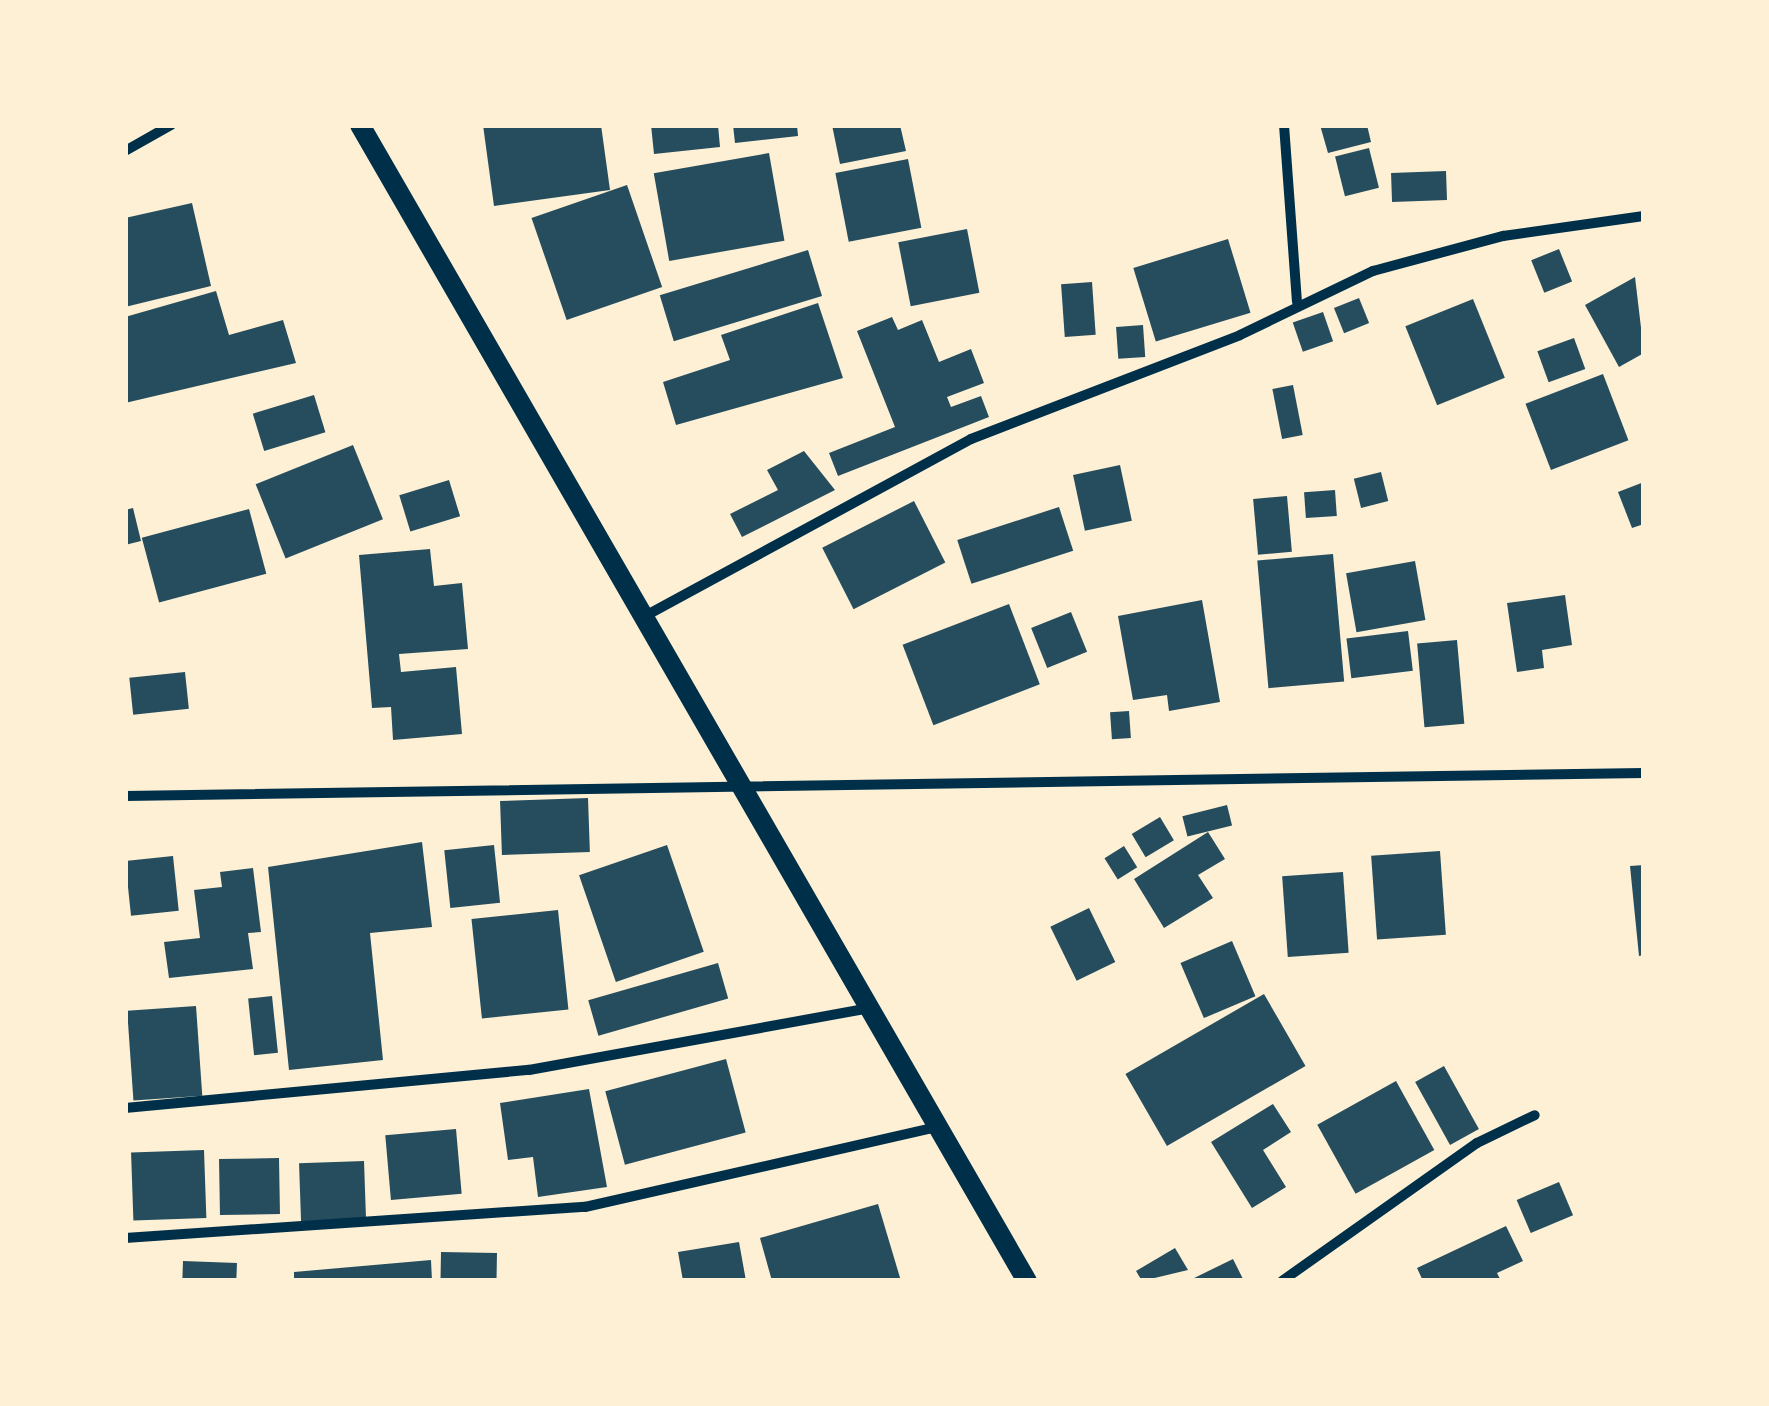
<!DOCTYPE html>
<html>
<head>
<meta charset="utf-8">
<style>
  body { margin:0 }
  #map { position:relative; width:1769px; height:1406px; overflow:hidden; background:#fdf0d5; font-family:Inter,sans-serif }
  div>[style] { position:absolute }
  .building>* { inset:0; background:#264d5e; transform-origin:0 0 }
  .minor>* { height:10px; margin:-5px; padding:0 5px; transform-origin:5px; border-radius:5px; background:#003049 }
  .secondary>* { height:20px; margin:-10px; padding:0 10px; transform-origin:10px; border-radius:10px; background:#003049 }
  span { translate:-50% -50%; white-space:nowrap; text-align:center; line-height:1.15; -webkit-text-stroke:8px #fdf0d5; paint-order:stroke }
  .frame { position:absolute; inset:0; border:128px solid #fdf0d5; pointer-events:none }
</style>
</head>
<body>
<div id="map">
  <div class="building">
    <i style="clip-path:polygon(483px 125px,601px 125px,610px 190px,494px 206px)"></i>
    <i style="clip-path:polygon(651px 125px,718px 125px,720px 147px,654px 154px)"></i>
    <i style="clip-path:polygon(733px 125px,797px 125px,798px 136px,735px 143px)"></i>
    <i style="clip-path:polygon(832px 125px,900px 125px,906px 151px,840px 164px)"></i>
    <i style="clip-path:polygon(1320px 125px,1367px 125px,1371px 142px,1328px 153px)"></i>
    <i style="left:1369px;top:148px;width:41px;height:35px;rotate:76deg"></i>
    <i style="left:769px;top:153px;width:89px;height:117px;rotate:80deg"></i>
    <i style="left:908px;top:159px;width:70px;height:74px;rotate:79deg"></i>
    <i style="left:1446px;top:171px;width:29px;height:55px;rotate:88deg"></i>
    <i style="left:627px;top:185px;width:108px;height:101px;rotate:71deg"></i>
    <i style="clip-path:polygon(192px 203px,211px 286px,125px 307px,125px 218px)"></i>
    <i style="left:967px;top:229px;width:65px;height:70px;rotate:79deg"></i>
    <i style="left:1228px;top:239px;width:77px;height:99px;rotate:73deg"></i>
    <i style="left:1559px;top:249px;width:35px;height:30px;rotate:68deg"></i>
    <i style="left:808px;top:250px;width:48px;height:155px;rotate:73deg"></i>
    <i style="clip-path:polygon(1635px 277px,1644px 353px,1619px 367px,1585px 305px)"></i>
    <i style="left:1092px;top:282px;width:53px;height:31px;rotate:86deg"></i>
    <i style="clip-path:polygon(216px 291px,229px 335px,283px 320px,296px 363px,125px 403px,125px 317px)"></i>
    <i style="left:1359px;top:298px;width:27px;height:27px;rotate:68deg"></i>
    <i style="left:1473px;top:299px;width:85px;height:73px;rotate:68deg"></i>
    <i style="clip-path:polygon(818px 303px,843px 378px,676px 425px,663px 382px,730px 360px,721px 335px)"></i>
    <i style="left:1323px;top:312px;width:31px;height:32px;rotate:71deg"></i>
    <i style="clip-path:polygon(892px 317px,898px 330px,922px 320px,939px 362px,971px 349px,984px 383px,947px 397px,951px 407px,981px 396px,989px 417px,838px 476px,829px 453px,895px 427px,857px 331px)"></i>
    <i style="left:1143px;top:325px;width:32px;height:27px;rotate:86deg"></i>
    <i style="left:1574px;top:338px;width:33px;height:39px;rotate:70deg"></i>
    <i style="left:1603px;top:374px;width:71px;height:83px;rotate:69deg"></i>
    <i style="left:1293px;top:385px;width:51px;height:21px;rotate:79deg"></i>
    <i style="left:314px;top:395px;width:39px;height:64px;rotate:73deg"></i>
    <i style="left:353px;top:445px;width:80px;height:105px;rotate:68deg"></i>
    <i style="clip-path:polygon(804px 451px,835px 490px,742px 537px,730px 514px,778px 490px,767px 470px)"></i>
    <i style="left:1120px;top:465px;width:57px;height:48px;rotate:78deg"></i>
    <i style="left:1381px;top:472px;width:30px;height:28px;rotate:76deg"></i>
    <i style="left:449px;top:480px;width:38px;height:52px;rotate:73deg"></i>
    <i style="clip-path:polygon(1644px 482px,1644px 524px,1632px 528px,1618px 492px)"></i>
    <i style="left:1335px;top:490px;width:26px;height:31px;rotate:86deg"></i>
    <i style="left:1287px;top:496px;width:56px;height:34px;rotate:85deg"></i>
    <i style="left:914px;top:501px;width:69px;height:103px;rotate:63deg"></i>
    <i style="left:1059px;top:507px;width:46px;height:107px;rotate:72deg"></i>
    <i style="clip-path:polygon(133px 508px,141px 541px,125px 545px,125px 510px)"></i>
    <i style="left:249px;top:509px;width:67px;height:111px;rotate:75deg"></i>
    <i style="clip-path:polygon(430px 549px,434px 586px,462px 583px,468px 649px,399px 654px,401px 672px,456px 667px,462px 734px,393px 740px,391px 707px,372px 708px,359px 555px)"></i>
    <i style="left:1333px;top:554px;width:128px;height:76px;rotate:85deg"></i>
    <i style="left:1415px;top:561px;width:60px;height:70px;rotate:80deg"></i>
    <i style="clip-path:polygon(1565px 595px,1572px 645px,1542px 650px,1544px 668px,1517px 672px,1507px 603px)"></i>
    <i style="clip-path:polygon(1202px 600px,1220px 702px,1169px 711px,1167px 695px,1133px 700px,1118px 616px)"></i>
    <i style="left:1009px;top:604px;width:86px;height:114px;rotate:69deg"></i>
    <i style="left:1071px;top:612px;width:43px;height:43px;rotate:68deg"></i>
    <i style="left:1408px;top:631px;width:40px;height:62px;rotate:83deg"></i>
    <i style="left:1457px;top:640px;width:84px;height:40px;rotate:85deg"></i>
    <i style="left:185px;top:672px;width:37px;height:56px;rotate:84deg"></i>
    <i style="left:1129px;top:711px;width:27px;height:19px;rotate:86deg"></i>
    <i style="left:588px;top:798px;width:54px;height:88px;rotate:88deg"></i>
    <i style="left:1227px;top:805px;width:21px;height:46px;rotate:76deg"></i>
    <i style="left:1160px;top:817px;width:27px;height:33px;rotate:59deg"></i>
    <i style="clip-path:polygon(1208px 832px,1225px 859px,1198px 875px,1213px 898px,1164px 928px,1134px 879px)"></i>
    <i style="clip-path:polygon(422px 842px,432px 927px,370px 933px,383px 1060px,289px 1070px,268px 867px)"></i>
    <i style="left:494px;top:845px;width:58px;height:50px;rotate:84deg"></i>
    <i style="left:667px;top:845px;width:113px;height:93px;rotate:71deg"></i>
    <i style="left:1124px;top:846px;width:25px;height:23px;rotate:58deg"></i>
    <i style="left:1440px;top:851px;width:84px;height:69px;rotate:86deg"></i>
    <i style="left:173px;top:856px;width:55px;height:48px;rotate:84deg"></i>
    <i style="clip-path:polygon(1644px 865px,1644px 955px,1639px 956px,1630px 866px)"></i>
    <i style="clip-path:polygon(253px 868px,261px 932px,248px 933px,253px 969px,169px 978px,164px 942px,200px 938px,194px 890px,222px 887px,220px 872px)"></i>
    <i style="left:1343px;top:872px;width:81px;height:61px;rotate:86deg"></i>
    <i style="left:1089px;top:908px;width:60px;height:43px;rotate:64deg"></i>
    <i style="left:558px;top:910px;width:100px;height:87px;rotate:84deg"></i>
    <i style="left:1232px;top:941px;width:60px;height:56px;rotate:67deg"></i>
    <i style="left:718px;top:963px;width:37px;height:135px;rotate:74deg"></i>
    <i style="left:1264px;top:994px;width:83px;height:160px;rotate:60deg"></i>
    <i style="left:272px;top:996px;width:57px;height:24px;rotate:84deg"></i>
    <i style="left:196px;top:1006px;width:90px;height:69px;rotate:86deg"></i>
    <i style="left:726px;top:1059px;width:76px;height:125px;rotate:75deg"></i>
    <i style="left:1444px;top:1066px;width:72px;height:33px;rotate:61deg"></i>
    <i style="left:1396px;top:1081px;width:79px;height:90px;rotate:61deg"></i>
    <i style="clip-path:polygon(589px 1089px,607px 1187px,538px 1197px,533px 1157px,508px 1160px,500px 1103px)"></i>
    <i style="clip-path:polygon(1273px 1104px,1291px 1132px,1263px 1150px,1286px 1187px,1252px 1208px,1211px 1142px)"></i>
    <i style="left:456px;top:1129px;width:65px;height:71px;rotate:85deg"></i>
    <i style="left:204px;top:1150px;width:68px;height:73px;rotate:88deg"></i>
    <i style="left:279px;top:1158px;width:56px;height:60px;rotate:89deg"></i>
    <i style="left:364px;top:1161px;width:59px;height:65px;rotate:88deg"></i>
    <i style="left:1559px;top:1182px;width:36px;height:46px;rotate:67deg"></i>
    <i style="clip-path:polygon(878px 1204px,901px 1281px,772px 1281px,760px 1238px)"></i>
    <i style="clip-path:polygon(1506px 1226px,1523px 1261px,1497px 1273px,1501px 1281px,1423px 1281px,1417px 1268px)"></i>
    <i style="clip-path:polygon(739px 1242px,746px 1281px,683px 1281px,678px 1252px)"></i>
    <i style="clip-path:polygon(1175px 1248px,1188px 1270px,1142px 1281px,1136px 1271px)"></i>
    <i style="left:441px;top:1252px;width:56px;height:29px;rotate:1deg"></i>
    <i style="clip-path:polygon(1233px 1259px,1244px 1281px,1188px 1281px)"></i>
    <i style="clip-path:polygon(431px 1260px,432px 1281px,294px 1281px,294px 1272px)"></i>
    <i style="left:183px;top:1261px;width:54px;height:20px;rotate:2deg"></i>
  </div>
  <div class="minor">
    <i style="left:1284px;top:125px;width:177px;rotate:85.8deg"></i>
    <i style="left:125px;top:151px;width:53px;rotate:-29.5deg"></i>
    <i style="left:647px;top:615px;width:369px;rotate:-28.5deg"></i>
    <i style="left:971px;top:439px;width:288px;rotate:-21.1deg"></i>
    <i style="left:1240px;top:335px;width:148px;rotate:-25.7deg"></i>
    <i style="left:1373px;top:271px;width:135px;rotate:-15.1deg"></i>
    <i style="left:1503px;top:236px;width:142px;rotate:-8.1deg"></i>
    <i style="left:125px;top:796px;width:1519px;rotate:-0.87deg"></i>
    <i style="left:125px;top:1108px;width:406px;rotate:-5.4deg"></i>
    <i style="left:529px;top:1070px;width:341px;rotate:-10.3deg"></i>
    <i style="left:125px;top:1238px;width:461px;rotate:-3.9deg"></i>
    <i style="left:585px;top:1207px;width:358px;rotate:-12.8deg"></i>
    <i style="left:1282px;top:1281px;width:239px;rotate:-35.3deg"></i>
    <i style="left:1477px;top:1143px;width:64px;rotate:-25.8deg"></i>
  </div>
  <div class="secondary">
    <i style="left:360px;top:125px;width:1335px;rotate:60.02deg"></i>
  </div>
  <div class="frame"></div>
</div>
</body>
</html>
